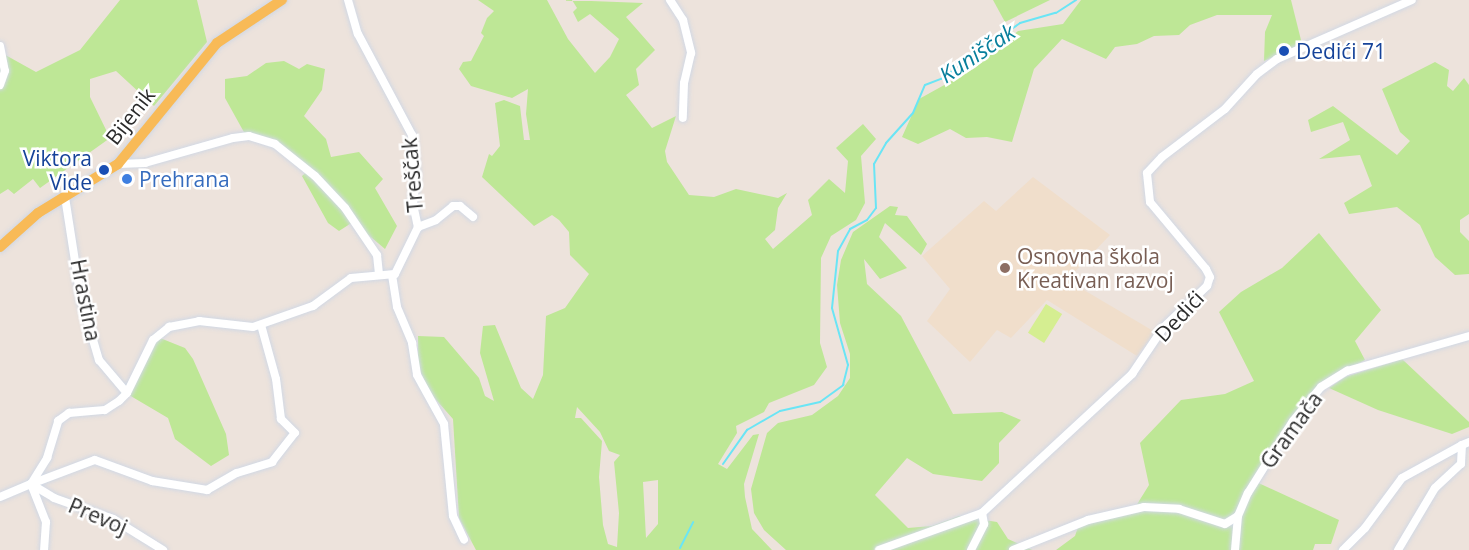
<!DOCTYPE html>
<html>
<head>
<meta charset="utf-8">
<style>
  body { margin:0 }
  #map { position:relative; width:1469px; height:550px; overflow:hidden; background:#ede3dc; font-family:"Open Sans",sans-serif }
  div>[style] { position:absolute }
  .education>* { inset:0; background:#f0decb }
  .green>* { inset:0; background:#bee796 }
  .pitch>* { inset:0; background:#d5ee91; transform-origin:0 0 }
  .stream>* { height:2px; margin:-1px; padding:0 1px; transform-origin:1px; border-radius:1px; background:#6ae5f5 }
  .roads { filter:drop-shadow(0 0 2px #d1d8e4) drop-shadow(0 0 2px #d1d8e4) }
  .minor>* { height:8px; margin:-4px; padding:0 4px; transform-origin:4px; border-radius:4px; background:#fff }
  .major>* { height:10px; margin:-5px; padding:0 5px; transform-origin:5px; border-radius:5px; background:#f8ba57 }
  .dots>* { width:16px; height:16px; translate:-50% -50%; box-sizing:border-box; border:3px solid #fff; border-radius:50% }
  span { translate:-50% -50%; white-space:nowrap; text-align:center; line-height:1.15; -webkit-text-stroke:5px #fff; paint-order:stroke }
  .transit-label { font-size:21px; color:#164399 }
  .left { translate:0 -50%; text-align:left }
  .right { translate:-100% -50%; text-align:right }
  .street-label { font-size:21px; color:#2b2b2b }
  .shop-label { font-size:21px; color:#366cbe }
  .education-label { font-size:21px; color:#785e54 }
  .water-label { font-size:22px; color:#087f9c; font-style:italic }
</style>
</head>
<body>
<div id="map">
  <div class="education">
    <i style="clip-path:polygon(1033px 177px,1110px 235px,1067px 280px,1155px 332px,1137px 356px,1047px 300px,1011px 338px,997px 330px,970px 362px,927px 321px,950px 289px,922px 256px,984px 201px,996px 211px)"></i>
  </div>
  <div class="green">
    <i style="clip-path:polygon(120px 0,197px 0,207px 42px,154px 106px,116px 71px,90px 79px,90px 97px,110px 138px,40px 188px,33px 179px,14px 194px,8px 189px,0 194px,0 52px,36px 72px,80px 50px)"></i>
    <i style="clip-path:polygon(evenodd,478px 0,547px 0,568px 39px,595px 73px,610px 57px,619px 39px,590px 14px,578px 22px,573px 12px,577px 8px,572px 0,565px 0,643px 3px,626px 17px,655px 50px,636px 69px,639px 85px,626px 95px,652px 128px,676px 116px,665px 151px,667px 162px,689px 195px,714px 197px,736px 189px,778px 198px,787px 193px,778px 208px,775px 230px,765px 239px,773px 249px,812px 215px,808px 200px,829px 179px,845px 193px,848px 161px,836px 148px,863px 124px,876px 139px,861px 156px,865px 203px,856px 220px,831px 236px,821px 258px,820px 343px,827px 367px,814px 385px,769px 403px,764px 412px,736px 426px,737px 433px,718px 464px,727px 469px,753px 435px,759px 434px,744px 484px,745px 497px,752px 529px,772px 550px,476px 550px,459px 518px,453px 419px,430px 393px,418px 366px,418px 336px,444px 337px,479px 378px,485px 396px,494px 401px,480px 353px,483px 326px,495px 325px,521px 388px,533px 399px,543px 375px,546px 316px,565px 308px,589px 274px,570px 255px,569px 232px,559px 220px,552px 215px,534px 226px,482px 177px,489px 154px,492px 156px,500px 146px,495px 103px,504px 100px,520px 106px,524px 140px,530px 140px,526px 114px,528px 89px,512px 98px,471px 86px,459px 69px,463px 62px,471px 61px,484px 36px,481px 33px,487px 18px,494px 11px,478px 0,577px 407px,600px 432px,609px 451px,620px 455px,614px 462px,619px 513px,617px 547px,608px 544px,603px 525px,599px 477px,602px 441px,581px 418px,575px 418px,577px 407px,478px 0,658px 480px,658px 524px,646px 538px,643px 482px,658px 480px)"></i>
    <i style="clip-path:polygon(993px 0,1050px 0,1005px 22px)"></i>
    <i style="clip-path:polygon(1081px 0,1291px 0,1302px 44px,1264px 61px,1265px 32px,1272px 15px,1217px 15px,1190px 25px,1179px 35px,1154px 36px,1137px 44px,1115px 47px,1106px 59px,1062px 39px,1034px 69px,1012px 142px,987px 137px,966px 138px,950px 129px,918px 144px,902px 137px,919px 99px,975px 68px,1018px 31px,1063px 24px)"></i>
    <i style="clip-path:polygon(284px 61px,299px 69px,307px 64px,325px 69px,322px 90px,304px 116px,326px 139px,331px 157px,359px 152px,383px 179px,375px 188px,397px 226px,385px 249px,353px 222px,339px 231px,328px 223px,302px 176px,311px 168px,272px 139px,245px 134px,225px 98px,225px 79px,247px 76px,266px 63px)"></i>
    <i style="clip-path:polygon(1435px 62px,1449px 70px,1447px 86px,1453px 91px,1464px 78px,1469px 85px,1469px 214px,1460px 220px,1460px 232px,1469px 241px,1469px 274px,1455px 275px,1435px 257px,1420px 225px,1397px 207px,1349px 214px,1344px 203px,1372px 186px,1360px 155px,1319px 159px,1350px 140px,1343px 122px,1311px 132px,1308px 120px,1333px 106px,1397px 155px,1410px 141px,1400px 132px,1382px 89px)"></i>
    <i style="clip-path:polygon(890px 206px,898px 207px,895px 215px,907px 216px,927px 244px,921px 255px,885px 223px,879px 237px,907px 268px,880px 279px,864px 259px,867px 284px,901px 316px,953px 414px,1002px 412px,1021px 420px,999px 443px,999px 463px,982px 481px,933px 474px,907px 458px,875px 495px,908px 528px,932px 526px,959px 516px,997px 522px,1008px 539px,1032px 550px,786px 550px,764px 530px,754px 513px,751px 489px,767px 433px,778px 423px,812px 415px,838px 396px,850px 378px,850px 354px,840px 323px,837px 285px,841px 260px,853px 232px)"></i>
    <i style="clip-path:polygon(1319px 233px,1381px 310px,1355px 341px,1365px 360px,1320px 384px,1252px 480px,1339px 520px,1331px 544px,1315px 544px,1313px 550px,1056px 550px,1075px 536px,1081px 518px,1131px 514px,1149px 485px,1140px 443px,1181px 400px,1225px 394px,1254px 381px,1219px 312px,1241px 292px,1282px 268px)"></i>
    <i style="clip-path:polygon(160px 338px,185px 348px,193px 359px,226px 434px,229px 455px,211px 466px,175px 439px,168px 418px,129px 395px,153px 344px)"></i>
    <i style="clip-path:polygon(1402px 359px,1469px 422px,1469px 427px,1452px 434px,1378px 410px,1329px 388px,1345px 377px)"></i>
  </div>
  <div class="pitch">
    <i style="left:1046px;top:304px;width:19px;height:34px;rotate:32deg"></i>
  </div>
  <div class="stream">
    <i style="left:723px;top:464px;width:42px;rotate:-54.8deg"></i>
    <i style="left:747px;top:430px;width:38px;rotate:-30deg"></i>
    <i style="left:780px;top:411px;width:41px;rotate:-12.7deg"></i>
    <i style="left:820px;top:402px;width:29px;rotate:-36deg"></i>
    <i style="left:843px;top:385px;width:21px;rotate:-76deg"></i>
    <i style="left:848px;top:365px;width:59px;rotate:-105.7deg"></i>
    <i style="left:832px;top:308px;width:57px;rotate:-84deg"></i>
    <i style="left:838px;top:251px;width:25px;rotate:-61deg"></i>
    <i style="left:850px;top:229px;width:19px;rotate:-28deg"></i>
    <i style="left:867px;top:220px;width:15px;rotate:-53deg"></i>
    <i style="left:876px;top:208px;width:44px;rotate:-92.6deg"></i>
    <i style="left:874px;top:164px;width:24px;rotate:-60deg"></i>
    <i style="left:886px;top:143px;width:40px;rotate:-48deg"></i>
    <i style="left:913px;top:113px;width:30px;rotate:-67deg"></i>
    <i style="left:925px;top:85px;width:17px;rotate:-21deg"></i>
    <i style="left:941px;top:79px;width:97px;rotate:-35.3deg"></i>
    <i style="left:1020px;top:23px;width:37px;rotate:-16deg"></i>
    <i style="left:1056px;top:13px;width:24px;rotate:-33deg"></i>
    <i style="left:680px;top:548px;width:29px;rotate:-63deg"></i>
  </div>
  <div class="roads">
    <div class="minor">
      <i style="left:348px;top:0;width:35px;rotate:74deg"></i>
      <i style="left:358px;top:34px;width:115px;rotate:61.9deg"></i>
      <i style="left:412px;top:135px;width:41px;rotate:84.4deg"></i>
      <i style="left:416px;top:176px;width:28px;rotate:96deg"></i>
      <i style="left:413px;top:204px;width:24px;rotate:78deg"></i>
      <i style="left:418px;top:227px;width:19px;rotate:-21deg"></i>
      <i style="left:436px;top:220px;width:22px;rotate:-39deg"></i>
      <i style="left:453px;top:206px;width:7px"></i>
      <i style="left:460px;top:206px;width:17px;rotate:40deg"></i>
      <i style="left:670px;top:0;width:24px;rotate:57deg"></i>
      <i style="left:683px;top:20px;width:34px;rotate:76deg"></i>
      <i style="left:691px;top:53px;width:31px;rotate:103deg"></i>
      <i style="left:684px;top:83px;width:35px;rotate:92deg"></i>
      <i style="left:0;top:46px;width:25px;rotate:79deg"></i>
      <i style="left:5px;top:71px;width:15px;rotate:110deg"></i>
      <i style="left:118px;top:164px;width:27px;rotate:-2deg"></i>
      <i style="left:145px;top:163px;width:91px;rotate:-15.9deg"></i>
      <i style="left:233px;top:138px;width:16px;rotate:-7deg"></i>
      <i style="left:249px;top:136px;width:27px;rotate:17deg"></i>
      <i style="left:275px;top:144px;width:51px;rotate:38.7deg"></i>
      <i style="left:315px;top:176px;width:44px;rotate:46.8deg"></i>
      <i style="left:345px;top:208px;width:57px;rotate:55.8deg"></i>
      <i style="left:377px;top:255px;width:20px;rotate:84deg"></i>
      <i style="left:65px;top:197px;width:103px;rotate:81.1deg"></i>
      <i style="left:81px;top:299px;width:64px;rotate:73.6deg"></i>
      <i style="left:99px;top:360px;width:43px;rotate:49.7deg"></i>
      <i style="left:392px;top:275px;width:32px;rotate:81deg"></i>
      <i style="left:397px;top:307px;width:39px;rotate:67deg"></i>
      <i style="left:412px;top:343px;width:32px;rotate:81deg"></i>
      <i style="left:417px;top:375px;width:56px;rotate:61.1deg"></i>
      <i style="left:444px;top:424px;width:92px;rotate:84.4deg"></i>
      <i style="left:453px;top:516px;width:26px;rotate:65deg"></i>
      <i style="left:31px;top:484px;width:31px;rotate:-58deg"></i>
      <i style="left:47px;top:458px;width:39px;rotate:-73deg"></i>
      <i style="left:58px;top:421px;width:14px;rotate:-36deg"></i>
      <i style="left:69px;top:413px;width:36px;rotate:-5deg"></i>
      <i style="left:105px;top:410px;width:17px;rotate:-33deg"></i>
      <i style="left:119px;top:401px;width:11px;rotate:-45deg"></i>
      <i style="left:127px;top:393px;width:59px;rotate:-63.9deg"></i>
      <i style="left:153px;top:340px;width:21px;rotate:-39deg"></i>
      <i style="left:169px;top:327px;width:31px;rotate:-11deg"></i>
      <i style="left:199px;top:321px;width:54px;rotate:6.3deg"></i>
      <i style="left:253px;top:327px;width:64px;rotate:-19.3deg"></i>
      <i style="left:313px;top:306px;width:47px;rotate:-36.4deg"></i>
      <i style="left:351px;top:278px;width:44px;rotate:-5.2deg"></i>
      <i style="left:395px;top:274px;width:52px;rotate:-63.9deg"></i>
      <i style="left:31px;top:484px;width:68px;rotate:-20.6deg"></i>
      <i style="left:95px;top:460px;width:61px;rotate:20.2deg"></i>
      <i style="left:152px;top:481px;width:56px;rotate:9.3deg"></i>
      <i style="left:207px;top:490px;width:34px;rotate:-30deg"></i>
      <i style="left:237px;top:473px;width:37px;rotate:-17deg"></i>
      <i style="left:272px;top:462px;width:37px;rotate:-52deg"></i>
      <i style="left:295px;top:433px;width:20px;rotate:-135deg"></i>
      <i style="left:281px;top:419px;width:40px;rotate:-97.1deg"></i>
      <i style="left:276px;top:379px;width:56px;rotate:-105.5deg"></i>
      <i style="left:31px;top:484px;width:41px;rotate:68.5deg"></i>
      <i style="left:46px;top:522px;width:28px;rotate:94deg"></i>
      <i style="left:0;top:497px;width:34px;rotate:-23deg"></i>
      <i style="left:31px;top:484px;width:27px;rotate:31deg"></i>
      <i style="left:54px;top:498px;width:63px;rotate:19.6deg"></i>
      <i style="left:113px;top:519px;width:59px;rotate:31.8deg"></i>
      <i style="left:879px;top:550px;width:109px;rotate:-19.8deg"></i>
      <i style="left:982px;top:513px;width:205px;rotate:-42.8deg"></i>
      <i style="left:1132px;top:374px;width:55px;rotate:-56deg"></i>
      <i style="left:1163px;top:328px;width:61px;rotate:-43.7deg"></i>
      <i style="left:1207px;top:286px;width:9px;rotate:-72deg"></i>
      <i style="left:1210px;top:277px;width:9px;rotate:-117deg"></i>
      <i style="left:1206px;top:269px;width:87px;rotate:-129.9deg"></i>
      <i style="left:1150px;top:202px;width:29px;rotate:-96deg"></i>
      <i style="left:1147px;top:173px;width:22px;rotate:-47deg"></i>
      <i style="left:1162px;top:157px;width:79px;rotate:-37.3deg"></i>
      <i style="left:1225px;top:109px;width:47px;rotate:-47.6deg"></i>
      <i style="left:1257px;top:74px;width:25px;rotate:-37deg"></i>
      <i style="left:1277px;top:59px;width:147px;rotate:-23.6deg"></i>
      <i style="left:971px;top:550px;width:29px;rotate:-63deg"></i>
      <i style="left:984px;top:524px;width:11px;rotate:-100deg"></i>
      <i style="left:1013px;top:550px;width:81px;rotate:-21.8deg"></i>
      <i style="left:1088px;top:520px;width:57px;rotate:-13.1deg"></i>
      <i style="left:1144px;top:507px;width:35px;rotate:3deg"></i>
      <i style="left:1179px;top:509px;width:48px;rotate:18.1deg"></i>
      <i style="left:1225px;top:524px;width:15px;rotate:-32deg"></i>
      <i style="left:1235px;top:550px;width:34px;rotate:-85deg"></i>
      <i style="left:1238px;top:516px;width:25px;rotate:-67deg"></i>
      <i style="left:1248px;top:493px;width:85px;rotate:-58deg"></i>
      <i style="left:1293px;top:421px;width:44px;rotate:-50.5deg"></i>
      <i style="left:1321px;top:387px;width:31px;rotate:-32deg"></i>
      <i style="left:1347px;top:371px;width:127px;rotate:-16deg"></i>
      <i style="left:1343px;top:550px;width:31px;rotate:-45deg"></i>
      <i style="left:1365px;top:528px;width:62px;rotate:-53.5deg"></i>
      <i style="left:1402px;top:478px;width:68px;rotate:-28.8deg"></i>
      <i style="left:1398px;top:550px;width:72px;rotate:-59.2deg"></i>
      <i style="left:1435px;top:488px;width:35px;rotate:-43deg"></i>
      <i style="left:1461px;top:464px;width:19px;rotate:-87deg"></i>
      <i style="left:1462px;top:445px;width:8px;rotate:-23deg"></i>
    </div>
    <div class="major">
      <i style="left:0;top:247px;width:51px;rotate:-41.8deg"></i>
      <i style="left:38px;top:213px;width:94px;rotate:-31.5deg"></i>
      <i style="left:118px;top:164px;width:156px;rotate:-50.7deg"></i>
      <i style="left:217px;top:43px;width:78px;rotate:-33.5deg"></i>
    </div>
  </div>
  <div class="dots">
    <i style="left:1284px;top:51px;background:#1a4fb4"></i>
    <i style="left:104px;top:170px;background:#1a4fb4"></i>
    <i style="left:127px;top:179px;background:#3f7fe0"></i>
    <i style="left:1005px;top:268px;background:#8d6e63"></i>
  </div>
  <div class="transit-label">
    <span class="left" style="left:1296px;top:51px">Dedići 71</span>
    <span class="right" style="left:92px;top:170px">Viktora<br>Vide</span>
  </div>
  <div class="street-label">
    <span style="left:130px;top:116px;rotate:-52deg">Bijenik</span>
    <span style="left:412px;top:175px;rotate:-95deg">Treščak</span>
    <span style="left:86px;top:300px;rotate:79deg">Hrastina</span>
    <span style="left:1179px;top:316px;rotate:-47deg">Dedići</span>
    <span style="left:1291px;top:430px;rotate:-54deg">Gramača</span>
    <span style="left:98px;top:516px;rotate:23deg">Prevoj</span>
  </div>
  <div class="shop-label">
    <span class="left" style="left:139px;top:179px">Prehrana</span>
  </div>
  <div class="education-label">
    <span class="left" style="left:1017px;top:268px">Osnovna škola<br>Kreativan razvoj</span>
  </div>
  <div class="water-label">
    <span style="left:977px;top:53px;rotate:-34deg">Kuniščak</span>
  </div>
</div>
</body>
</html>
